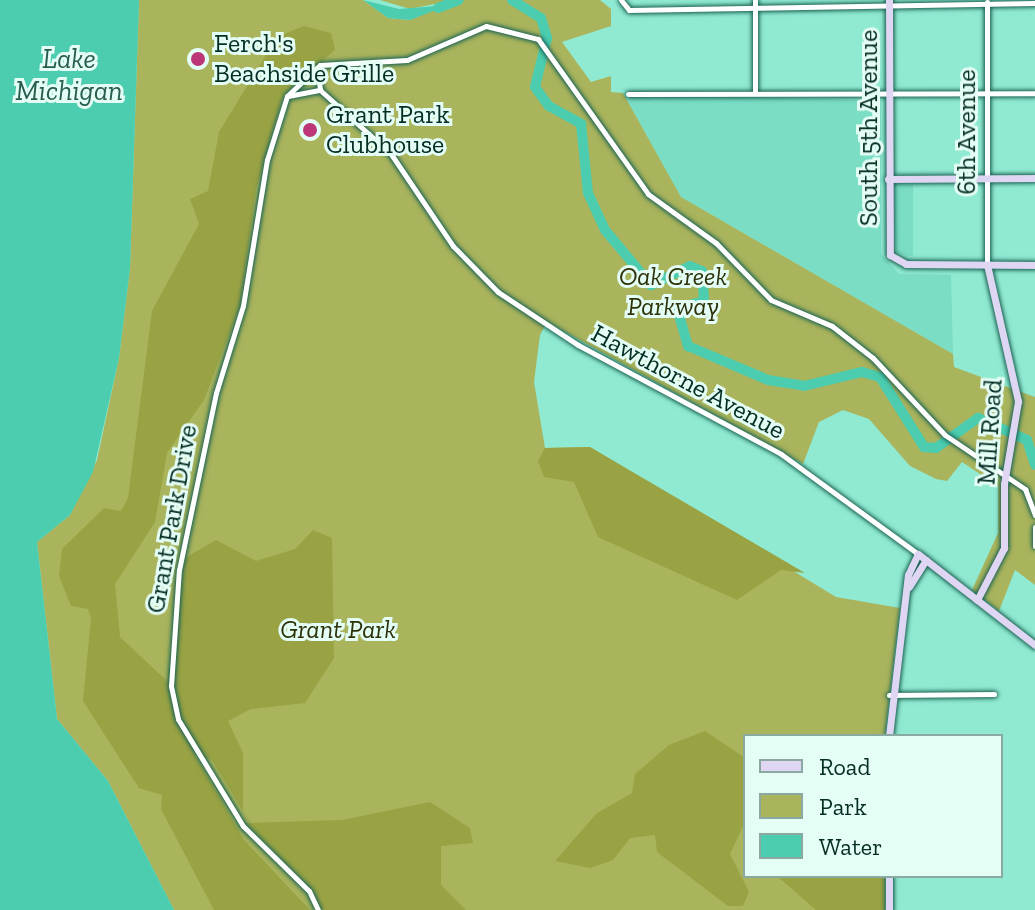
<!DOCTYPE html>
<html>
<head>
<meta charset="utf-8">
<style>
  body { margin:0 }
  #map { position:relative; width:1035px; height:910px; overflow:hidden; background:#90ead2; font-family:"Zilla Slab",serif }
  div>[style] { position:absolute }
  .built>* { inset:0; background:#7addc4 }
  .green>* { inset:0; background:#a9b45c }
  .forest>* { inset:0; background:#99a344 }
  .water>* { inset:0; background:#4ccdaf }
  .river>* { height:10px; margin:-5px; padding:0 5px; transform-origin:5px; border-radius:5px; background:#4ccdaf }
  .roads { filter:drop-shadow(0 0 2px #1b6353) drop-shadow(0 0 2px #1b6353) }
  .street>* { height:5px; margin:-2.5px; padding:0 2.5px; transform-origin:2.5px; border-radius:2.5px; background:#fff }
  .secondary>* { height:7px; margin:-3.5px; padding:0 3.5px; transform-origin:3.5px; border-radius:3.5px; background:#dfd6f4 }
  .dots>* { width:22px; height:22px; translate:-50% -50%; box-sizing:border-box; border:4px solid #e4fdf5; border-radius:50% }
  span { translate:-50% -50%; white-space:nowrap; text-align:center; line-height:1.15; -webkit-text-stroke:6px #e4fdf5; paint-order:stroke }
  .poi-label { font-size:26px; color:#042d24 }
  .left { translate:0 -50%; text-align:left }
  .street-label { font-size:26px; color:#042d24 }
  .park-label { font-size:26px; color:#2e3209; font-style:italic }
  .water-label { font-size:28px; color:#295d50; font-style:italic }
  .legend { position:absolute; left:743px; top:734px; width:260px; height:144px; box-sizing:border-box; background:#e4fdf5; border:2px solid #8aaaa1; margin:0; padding:10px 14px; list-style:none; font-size:24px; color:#042d24 }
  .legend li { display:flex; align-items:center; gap:16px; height:40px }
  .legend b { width:40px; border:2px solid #8aaaa1 }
</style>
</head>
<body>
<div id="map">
  <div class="built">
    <i style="clip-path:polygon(623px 93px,881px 101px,881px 254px,899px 274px,951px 275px,953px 354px,681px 197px)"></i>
    <i style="clip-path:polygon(894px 184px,913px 185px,913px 257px,896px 252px)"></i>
  </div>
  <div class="green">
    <i style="clip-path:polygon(139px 0,363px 0,388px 18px,410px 20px,449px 1px,410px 9px,380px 0,600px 0,611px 9px,611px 26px,562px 42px,591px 82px,611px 76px,611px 92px,623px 93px,681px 197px,953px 354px,954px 367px,1035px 397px,1035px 585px,1015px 570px,999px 611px,972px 590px,998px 533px,998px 486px,962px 462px,947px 481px,936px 479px,910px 466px,869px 419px,843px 410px,819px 422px,803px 464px,547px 322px,540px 335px,534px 382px,545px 448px,590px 447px,836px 597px,900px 608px,885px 736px,745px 736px,745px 876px,885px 876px,885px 910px,174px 910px,108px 781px,57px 719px,37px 542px,70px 515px,97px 460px,119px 358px,130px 268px)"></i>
  </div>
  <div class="forest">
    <i style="clip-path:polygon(304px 26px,331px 33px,335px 50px,283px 95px,256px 189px,240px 305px,204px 400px,167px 453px,155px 522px,115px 584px,120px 637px,167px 681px,185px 558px,216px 540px,256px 561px,295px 549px,313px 530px,332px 538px,334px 658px,305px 703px,251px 709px,228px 721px,243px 753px,243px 811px,212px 760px,193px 752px,244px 840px,310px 910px,214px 910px,161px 809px,162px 795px,139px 788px,83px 701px,91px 618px,88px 609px,71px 606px,59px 576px,62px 549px,104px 508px,121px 511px,128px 498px,152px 311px,199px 224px,190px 199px,208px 191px,219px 132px,277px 37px)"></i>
    <i style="clip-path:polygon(590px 447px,805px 573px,781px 570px,737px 600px,598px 537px,574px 482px,544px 477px,538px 461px,545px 448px)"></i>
    <i style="clip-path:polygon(705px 731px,745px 758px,745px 822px,730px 854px,749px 892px,743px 906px,728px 906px,657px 852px,655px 835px,630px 838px,613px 860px,590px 868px,555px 861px,597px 813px,632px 793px,635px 774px,669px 745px)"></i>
    <i style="clip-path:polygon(430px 802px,470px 828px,473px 843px,441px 846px,441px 885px,466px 910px,322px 910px,306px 883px,245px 823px,342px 820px)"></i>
    <i style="clip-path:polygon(777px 876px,885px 876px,885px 910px,816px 910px)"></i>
  </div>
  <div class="water">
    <i style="clip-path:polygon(0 0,139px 0,130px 268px,119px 358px,93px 472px,70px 515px,37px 542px,57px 719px,108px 781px,174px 910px,0 910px)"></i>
    <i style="clip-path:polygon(363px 0,399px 9px,449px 5px,410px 20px,388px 18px)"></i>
  </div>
  <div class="river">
    <i style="left:512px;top:0;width:34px;rotate:32deg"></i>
    <i style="left:541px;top:18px;width:21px;rotate:73deg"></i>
    <i style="left:547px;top:38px;width:50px;rotate:103.8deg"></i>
    <i style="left:535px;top:87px;width:24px;rotate:54deg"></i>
    <i style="left:549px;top:106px;width:37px;rotate:29deg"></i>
    <i style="left:581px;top:124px;width:69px;rotate:84.2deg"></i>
    <i style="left:588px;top:193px;width:41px;rotate:65.3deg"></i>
    <i style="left:605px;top:230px;width:72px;rotate:50.1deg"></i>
    <i style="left:651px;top:285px;width:43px;rotate:-26deg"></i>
    <i style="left:690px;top:266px;width:13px;rotate:23deg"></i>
    <i style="left:702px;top:271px;width:30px;rotate:86deg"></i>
    <i style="left:704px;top:301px;width:28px;rotate:165deg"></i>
    <i style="left:677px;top:308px;width:40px;rotate:74deg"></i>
    <i style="left:688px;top:346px;width:87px;rotate:23deg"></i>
    <i style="left:768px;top:380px;width:36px;rotate:9deg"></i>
    <i style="left:804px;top:386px;width:60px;rotate:-13.6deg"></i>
    <i style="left:862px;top:372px;width:19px;rotate:16deg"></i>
    <i style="left:880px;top:377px;width:83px;rotate:57.8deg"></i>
    <i style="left:924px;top:447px;width:12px;rotate:5deg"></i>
    <i style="left:936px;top:448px;width:52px;rotate:-35.5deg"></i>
    <i style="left:978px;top:418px;width:54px;rotate:24.2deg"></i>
    <i style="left:1027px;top:440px;width:26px;rotate:72deg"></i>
    <i style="left:438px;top:8px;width:22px;rotate:-21deg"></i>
  </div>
  <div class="roads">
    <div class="street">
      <i style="left:621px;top:0;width:13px;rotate:51deg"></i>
      <i style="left:629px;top:10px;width:406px;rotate:-1deg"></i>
      <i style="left:755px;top:0;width:93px;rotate:90deg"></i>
      <i style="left:317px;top:68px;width:22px;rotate:82deg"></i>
      <i style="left:320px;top:90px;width:96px;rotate:42deg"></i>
      <i style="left:391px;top:154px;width:111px;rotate:56deg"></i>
      <i style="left:453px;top:246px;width:64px;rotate:45.6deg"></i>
      <i style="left:498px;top:292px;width:96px;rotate:33.5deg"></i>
      <i style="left:578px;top:345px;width:230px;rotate:28.2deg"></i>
      <i style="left:781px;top:454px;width:170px;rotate:36.1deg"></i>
      <i style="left:628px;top:94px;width:407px;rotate:-0.1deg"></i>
      <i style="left:288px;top:96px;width:33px;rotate:-11deg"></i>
      <i style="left:987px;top:265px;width:263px;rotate:-90deg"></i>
      <i style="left:1035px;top:527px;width:19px;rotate:90deg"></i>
      <i style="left:889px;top:695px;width:105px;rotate:-0.5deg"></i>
      <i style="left:318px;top:910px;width:21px;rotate:-115deg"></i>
      <i style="left:309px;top:891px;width:93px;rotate:-135.4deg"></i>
      <i style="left:243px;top:826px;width:125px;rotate:-121.3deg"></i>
      <i style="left:178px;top:719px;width:34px;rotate:-102deg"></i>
      <i style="left:171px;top:686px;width:116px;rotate:-86.1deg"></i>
      <i style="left:179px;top:570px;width:181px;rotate:-78.2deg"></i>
      <i style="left:216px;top:393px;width:91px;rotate:-72.8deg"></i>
      <i style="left:243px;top:306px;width:148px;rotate:-80.7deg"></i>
      <i style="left:267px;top:160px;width:67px;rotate:-72.6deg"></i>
      <i style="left:287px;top:96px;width:45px;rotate:-43.2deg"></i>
      <i style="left:320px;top:65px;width:87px;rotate:-3.3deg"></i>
      <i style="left:407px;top:60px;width:86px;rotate:-23.3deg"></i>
      <i style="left:486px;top:26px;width:54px;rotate:14deg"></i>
      <i style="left:538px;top:39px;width:190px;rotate:54.6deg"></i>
      <i style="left:648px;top:194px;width:84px;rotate:35.8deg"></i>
      <i style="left:716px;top:243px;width:79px;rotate:46deg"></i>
      <i style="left:771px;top:300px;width:66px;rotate:23.1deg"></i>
      <i style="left:832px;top:326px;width:52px;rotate:38deg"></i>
      <i style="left:873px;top:358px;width:105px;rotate:46.9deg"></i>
      <i style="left:945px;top:435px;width:97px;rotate:34deg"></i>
      <i style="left:1025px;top:489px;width:28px;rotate:69deg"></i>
    </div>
    <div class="secondary">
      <i style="left:889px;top:0;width:255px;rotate:89.8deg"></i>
      <i style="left:890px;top:255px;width:18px;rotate:29deg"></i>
      <i style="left:906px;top:264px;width:129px;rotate:0.4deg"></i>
      <i style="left:888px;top:179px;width:147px;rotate:-0.4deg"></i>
      <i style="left:909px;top:587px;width:32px;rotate:-58deg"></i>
      <i style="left:977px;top:600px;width:59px;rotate:-62.6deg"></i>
      <i style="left:1004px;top:548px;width:64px;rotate:-90deg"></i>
      <i style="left:1004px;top:484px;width:84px;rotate:-80.4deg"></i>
      <i style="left:1018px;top:401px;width:139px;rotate:-102.8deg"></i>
      <i style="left:889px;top:736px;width:162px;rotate:-83.3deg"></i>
      <i style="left:908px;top:575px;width:23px;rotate:-65deg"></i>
      <i style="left:918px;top:554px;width:148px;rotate:37.9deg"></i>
      <i style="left:889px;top:876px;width:34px;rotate:90deg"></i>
    </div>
  </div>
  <div class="dots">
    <i style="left:198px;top:59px;background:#bd3678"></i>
    <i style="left:310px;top:130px;background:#bd3678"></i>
  </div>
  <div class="poi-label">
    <span class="left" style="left:214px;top:59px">Ferch's<br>Beachside Grille</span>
    <span class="left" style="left:326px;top:130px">Grant Park<br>Clubhouse</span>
  </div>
  <div class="street-label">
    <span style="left:869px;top:128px;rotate:-90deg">South 5th Avenue</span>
    <span style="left:967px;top:132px;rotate:-90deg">6th Avenue</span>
    <span style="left:688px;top:382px;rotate:28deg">Hawthorne Avenue</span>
    <span style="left:990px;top:432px;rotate:-86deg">Mill Road</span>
    <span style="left:172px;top:519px;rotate:-80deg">Grant Park Drive</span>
  </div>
  <div class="park-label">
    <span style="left:673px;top:292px">Oak Creek<br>Parkway</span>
    <span style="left:338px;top:630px">Grant Park</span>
  </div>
  <div class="water-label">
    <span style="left:69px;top:75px">Lake<br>Michigan</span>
  </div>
  <ul class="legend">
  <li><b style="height:10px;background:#dfd6f4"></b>Road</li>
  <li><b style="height:22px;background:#a9b45c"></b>Park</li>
  <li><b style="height:22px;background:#4ccdaf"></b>Water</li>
  </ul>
</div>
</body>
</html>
